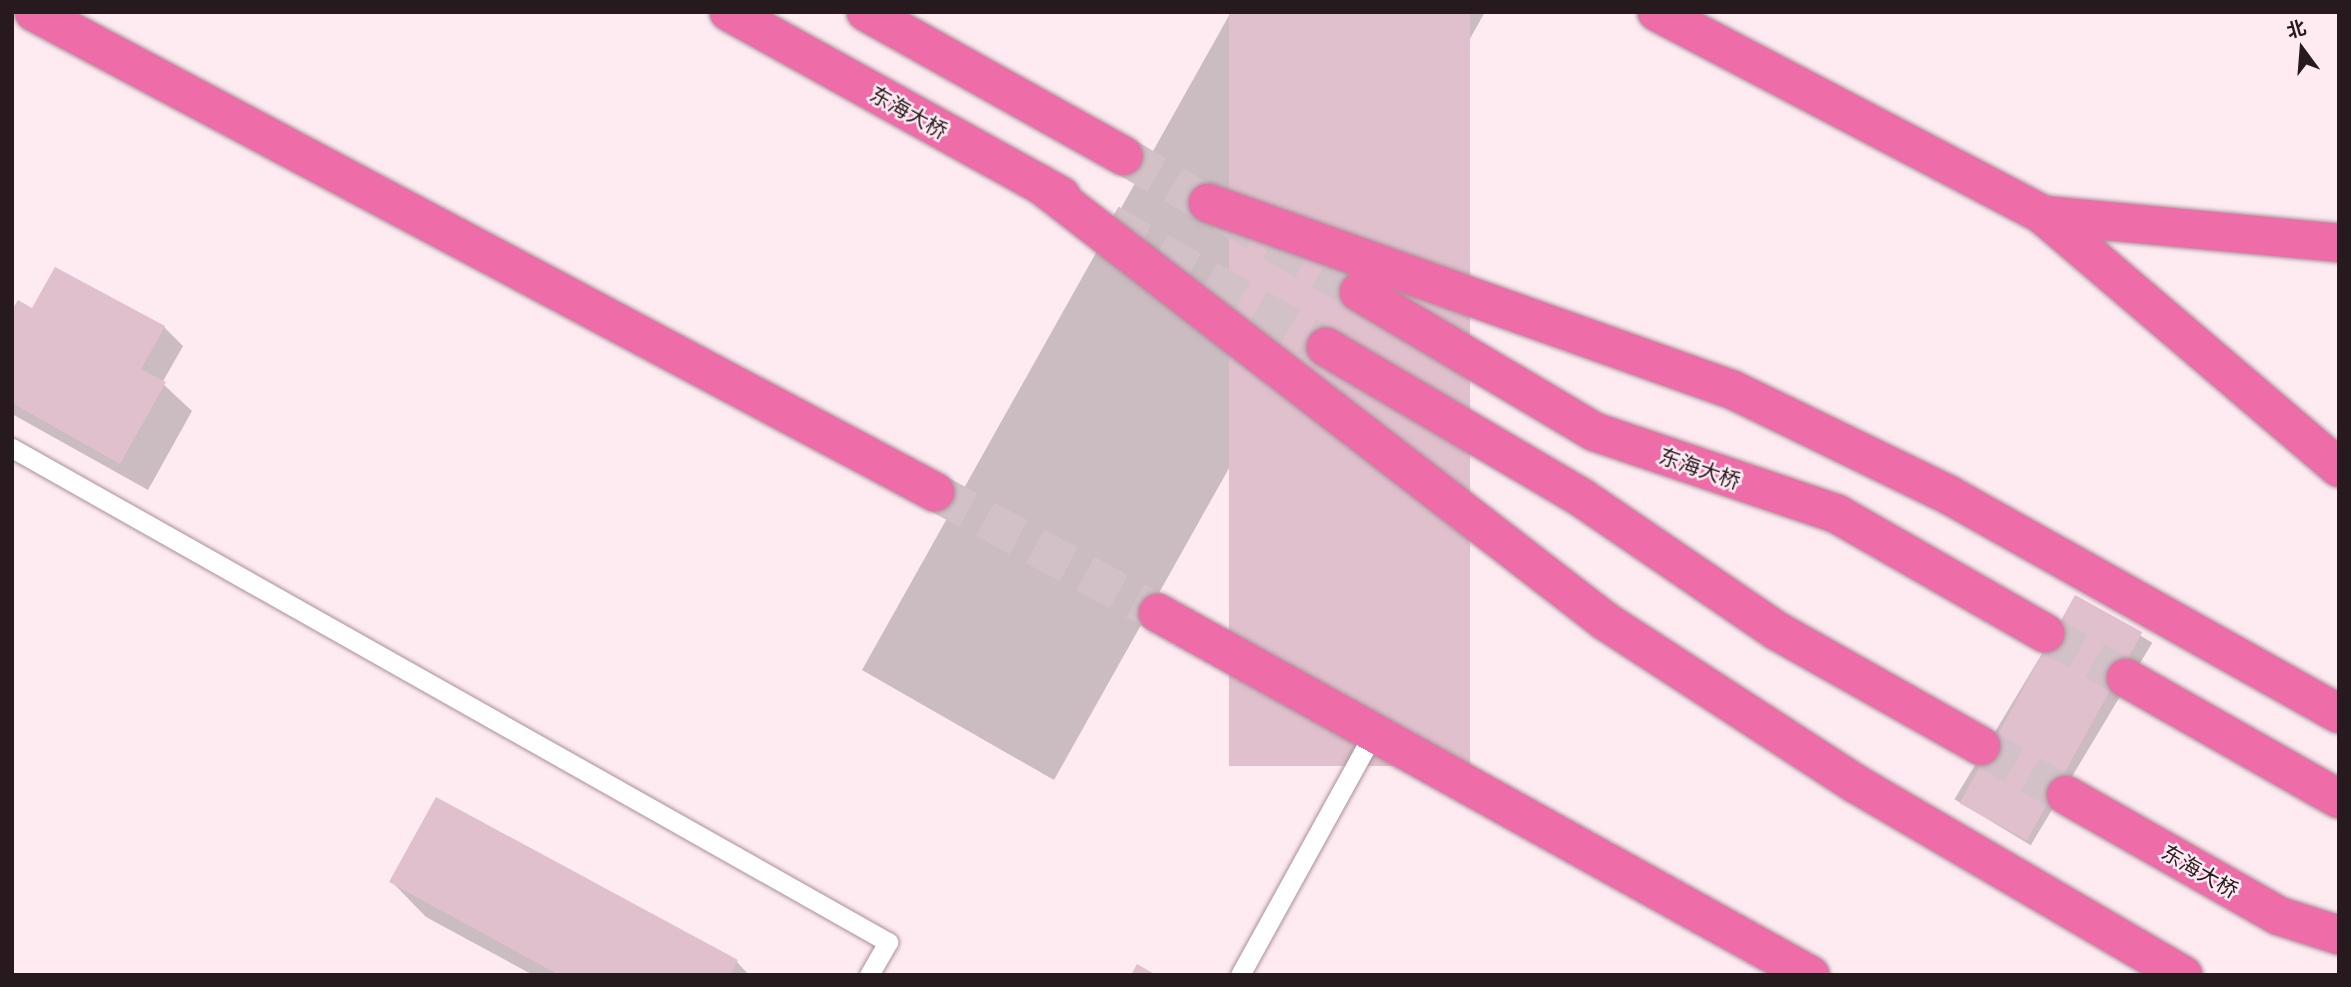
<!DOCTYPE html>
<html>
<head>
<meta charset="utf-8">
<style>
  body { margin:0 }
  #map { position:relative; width:2351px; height:987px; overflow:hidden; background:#feebf2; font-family:"Open Sans","Noto Sans SC",sans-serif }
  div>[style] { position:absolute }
  .shadow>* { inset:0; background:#0003; transform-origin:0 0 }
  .building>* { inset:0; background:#dfc0cc; transform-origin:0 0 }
  .highway-tunnel>* { height:38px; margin-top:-19px; transform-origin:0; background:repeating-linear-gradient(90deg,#d3c1c8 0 38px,transparent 0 57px) }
  .roads { filter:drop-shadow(0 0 2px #ab8e99) drop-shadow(0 0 2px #ab8e99) }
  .lane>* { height:19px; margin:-9.5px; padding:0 9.5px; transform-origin:9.5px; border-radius:9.5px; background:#fff }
  .highway>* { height:38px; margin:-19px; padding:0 19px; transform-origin:19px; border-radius:19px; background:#ee6ca8 }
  span { translate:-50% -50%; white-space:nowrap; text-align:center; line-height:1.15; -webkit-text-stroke:5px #feebf2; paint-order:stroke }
  .street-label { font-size:21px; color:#261a1f }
  .frame { position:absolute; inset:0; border:14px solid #261a1f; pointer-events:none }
  .north { position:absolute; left:2267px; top:14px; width:70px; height:70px; -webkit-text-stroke:5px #feebf2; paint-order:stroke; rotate:344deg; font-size:19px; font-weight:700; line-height:28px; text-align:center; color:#261a1f }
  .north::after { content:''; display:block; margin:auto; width:24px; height:32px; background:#261a1f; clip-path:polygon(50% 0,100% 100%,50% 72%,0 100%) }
</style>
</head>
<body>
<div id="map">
  <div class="shadow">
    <i style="clip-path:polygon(1231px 12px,1485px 12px,1054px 780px,862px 670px)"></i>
    <i style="clip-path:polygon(33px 310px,164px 327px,183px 346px,162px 383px,192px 411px,148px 490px,12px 414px,12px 314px)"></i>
    <i style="left:2076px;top:597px;width:89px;height:236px;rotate:31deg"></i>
    <i style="clip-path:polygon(392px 882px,737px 962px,749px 975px,533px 975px,426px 917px)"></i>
  </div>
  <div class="building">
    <i style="left:1229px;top:12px;width:241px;height:754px"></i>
    <i style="clip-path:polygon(55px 267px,165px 326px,141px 369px,166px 382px,120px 464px,12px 403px,12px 310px,18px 300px,32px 308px)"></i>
    <i style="left:2075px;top:595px;width:77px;height:238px;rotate:29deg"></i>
    <i style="clip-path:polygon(436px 797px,738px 960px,730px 975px,559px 975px,389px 882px)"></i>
    <i style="clip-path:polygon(1137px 964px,1156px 975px,1131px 975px)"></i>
  </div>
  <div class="highway-tunnel">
    <i style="left:1124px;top:156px;width:272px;rotate:30.1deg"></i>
    <i style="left:1109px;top:223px;width:250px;rotate:29.7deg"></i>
    <i style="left:935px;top:492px;width:254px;rotate:28.5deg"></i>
    <i style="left:2045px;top:633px;width:93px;rotate:29.1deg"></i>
    <i style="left:1981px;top:746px;width:98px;rotate:30deg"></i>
  </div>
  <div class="roads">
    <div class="lane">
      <i style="left:12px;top:448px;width:1006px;rotate:29.42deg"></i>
      <i style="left:888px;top:942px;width:38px;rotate:120deg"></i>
      <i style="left:1240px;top:975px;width:277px;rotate:-61.1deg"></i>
    </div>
    <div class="highway">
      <i style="left:34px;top:12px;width:1021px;rotate:28.05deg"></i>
      <i style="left:729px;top:12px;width:380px;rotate:29deg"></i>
      <i style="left:866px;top:12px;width:295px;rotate:29.2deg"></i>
      <i style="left:1657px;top:12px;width:436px;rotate:27.7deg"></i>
      <i style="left:2043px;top:215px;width:389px;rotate:40.5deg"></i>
      <i style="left:1040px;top:184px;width:714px;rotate:37.72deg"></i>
      <i style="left:1605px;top:621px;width:299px;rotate:33deg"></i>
      <i style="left:1856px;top:784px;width:379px;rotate:30.3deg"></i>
      <i style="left:1208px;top:203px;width:557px;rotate:19.61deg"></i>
      <i style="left:1733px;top:390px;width:240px;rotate:25.9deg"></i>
      <i style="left:1949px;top:495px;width:447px;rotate:29.3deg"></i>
      <i style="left:2043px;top:215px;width:297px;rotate:5.4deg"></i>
      <i style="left:1359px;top:292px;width:274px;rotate:30.7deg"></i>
      <i style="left:1595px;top:432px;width:256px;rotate:18.7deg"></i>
      <i style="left:1837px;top:514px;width:240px;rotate:29.8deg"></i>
      <i style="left:1326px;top:347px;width:297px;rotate:30.5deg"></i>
      <i style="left:1582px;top:498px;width:236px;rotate:34.3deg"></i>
      <i style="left:1777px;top:631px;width:234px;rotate:29.4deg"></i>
      <i style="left:1158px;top:613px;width:746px;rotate:29.04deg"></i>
      <i style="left:2126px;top:678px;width:245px;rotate:29.6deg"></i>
      <i style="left:2066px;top:795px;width:245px;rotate:29.6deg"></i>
      <i style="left:2279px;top:916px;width:63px;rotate:17.6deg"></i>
    </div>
  </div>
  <div class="street-label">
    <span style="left:909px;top:112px;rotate:29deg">东海大桥</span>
    <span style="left:1700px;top:468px;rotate:19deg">东海大桥</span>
    <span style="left:2200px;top:871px;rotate:30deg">东海大桥</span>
  </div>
  <div class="frame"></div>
  <div class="north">北</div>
</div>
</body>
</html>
